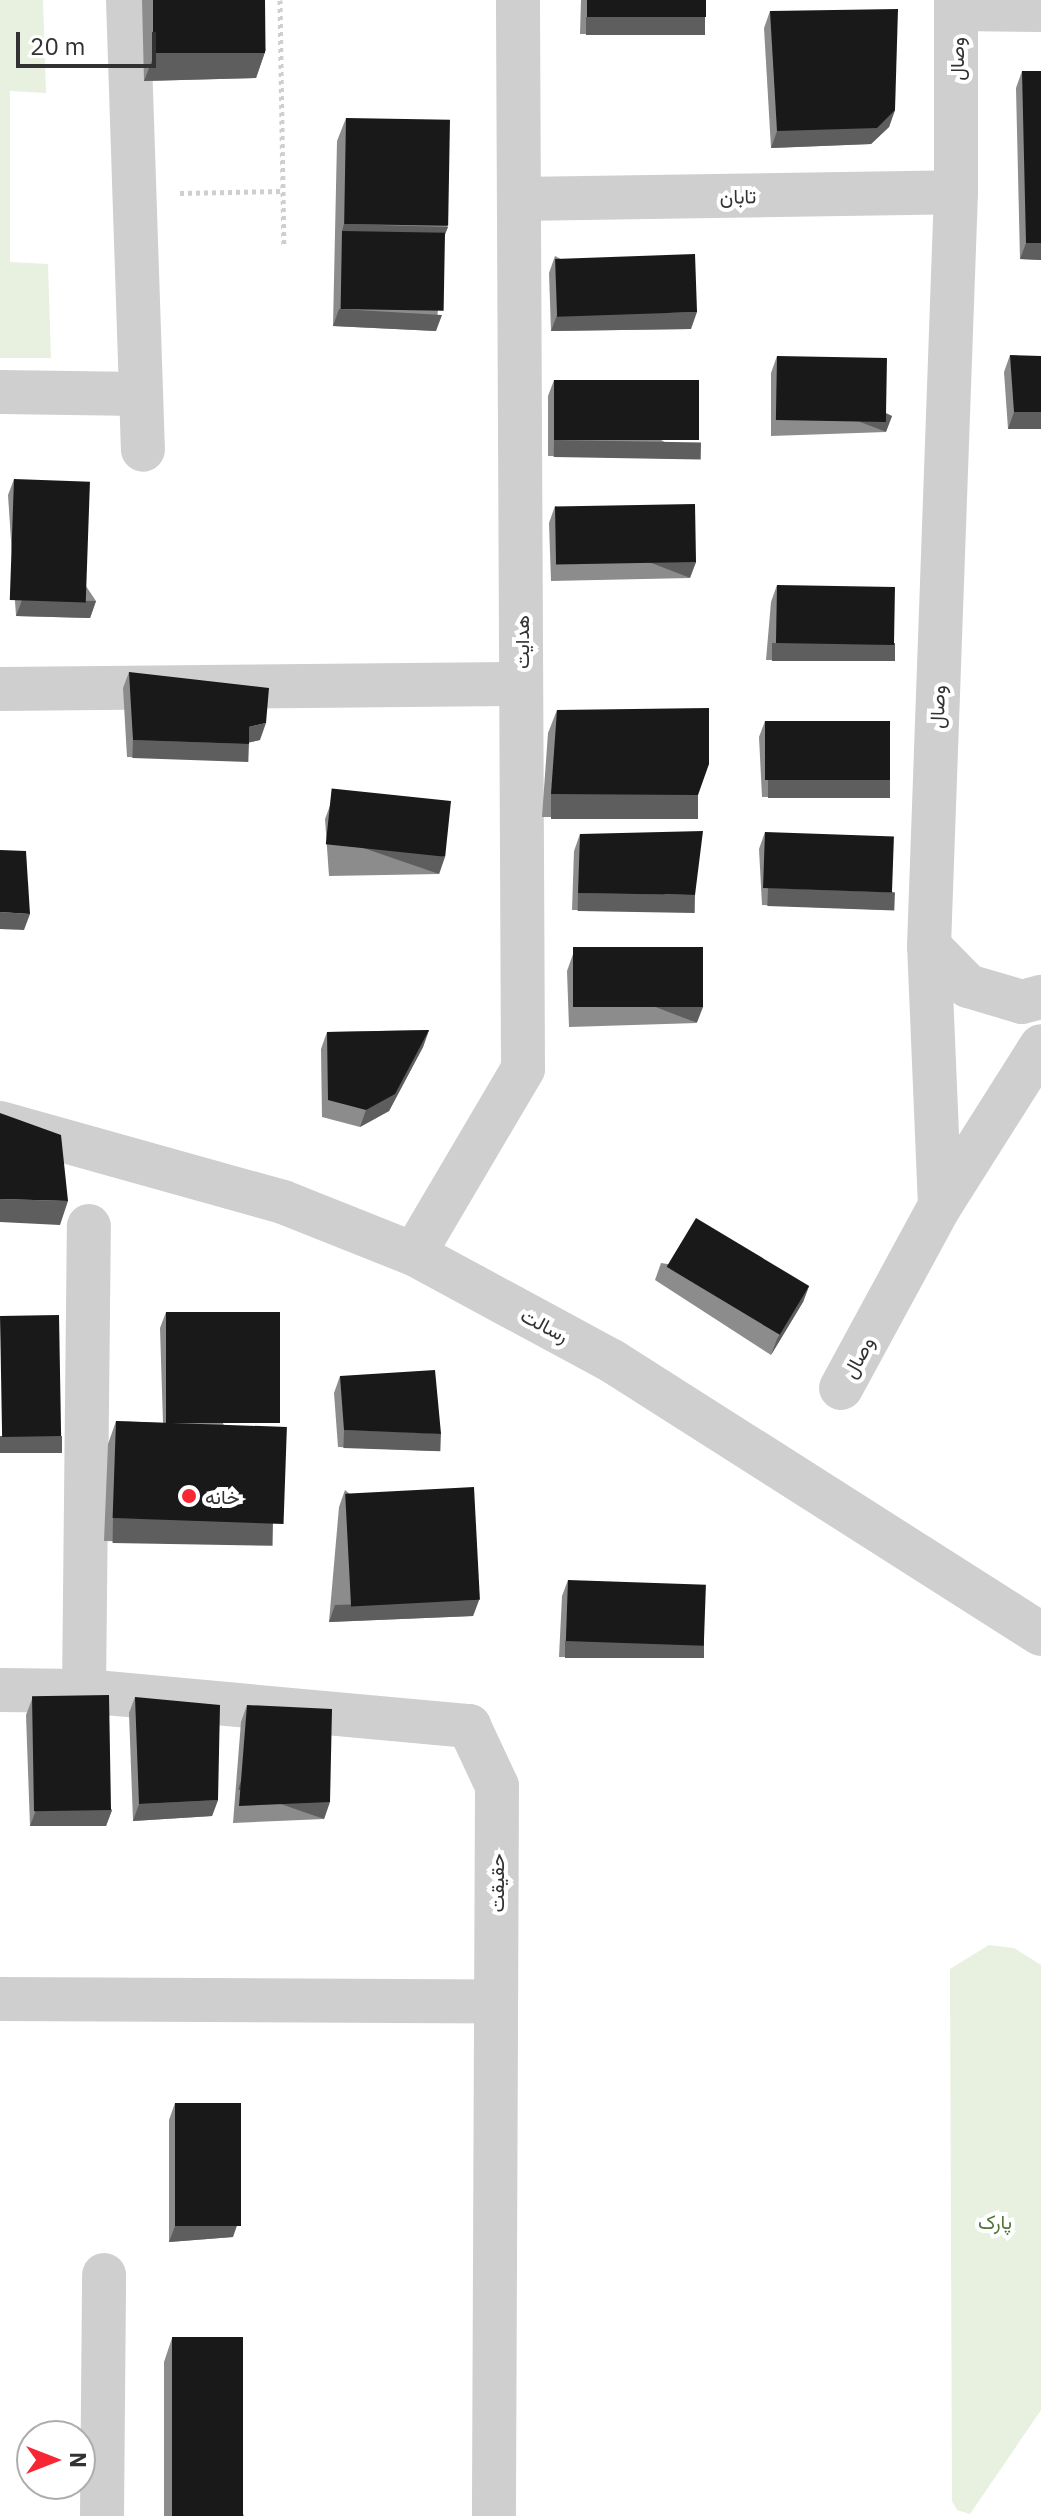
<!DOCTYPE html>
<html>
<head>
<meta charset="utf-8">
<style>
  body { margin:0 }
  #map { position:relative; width:1041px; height:2516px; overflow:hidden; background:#fff; font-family:"IBM Plex Sans",Vazirmatn,sans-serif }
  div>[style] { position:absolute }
  .green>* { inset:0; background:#e8f0e0 }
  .path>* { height:5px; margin-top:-2.5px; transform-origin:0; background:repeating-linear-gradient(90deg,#cfcfcf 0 4px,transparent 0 8px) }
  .minor>* { height:44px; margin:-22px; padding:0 22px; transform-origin:22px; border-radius:22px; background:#cfcfcf }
  .tertiary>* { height:44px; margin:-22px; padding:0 22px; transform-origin:22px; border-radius:22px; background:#cfcfcf }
  .wall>* { inset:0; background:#8c8c8c }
  .shaded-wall>* { inset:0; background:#5e5e5e; transform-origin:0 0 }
  .building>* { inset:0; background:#191919; transform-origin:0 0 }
  .dots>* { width:22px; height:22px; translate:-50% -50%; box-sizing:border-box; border:4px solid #fff; border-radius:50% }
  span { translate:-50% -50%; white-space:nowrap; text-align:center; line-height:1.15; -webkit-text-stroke:8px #fff; paint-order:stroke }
  .street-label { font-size:20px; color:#323232 }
  .poi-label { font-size:20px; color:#323232 }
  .left { translate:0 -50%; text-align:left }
  .park-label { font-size:20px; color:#54743a }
  .north { position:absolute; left:16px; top:2420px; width:80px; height:80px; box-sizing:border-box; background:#fff; border:2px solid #adadad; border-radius:50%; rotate:90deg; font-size:22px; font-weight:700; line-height:32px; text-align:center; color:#323232 }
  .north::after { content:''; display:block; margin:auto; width:28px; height:36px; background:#f62732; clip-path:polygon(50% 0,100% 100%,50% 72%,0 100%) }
  .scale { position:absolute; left:16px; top:32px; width:140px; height:36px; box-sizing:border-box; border:4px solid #323232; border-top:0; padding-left:10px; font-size:24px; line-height:28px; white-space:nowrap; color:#323232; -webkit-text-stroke:6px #fff; paint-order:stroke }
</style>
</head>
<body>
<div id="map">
  <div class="green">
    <i style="clip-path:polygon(0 0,43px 0,46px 93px,10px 91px,10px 262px,48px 264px,51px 358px,0 358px)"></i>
    <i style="clip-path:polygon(989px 1945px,1014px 1948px,1041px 1965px,1041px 2410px,970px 2514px,957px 2510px,952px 2501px,950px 1969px)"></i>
  </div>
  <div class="path">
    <i style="left:280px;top:0;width:247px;rotate:89.1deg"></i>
    <i style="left:180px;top:193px;width:103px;rotate:-1.1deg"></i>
  </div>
  <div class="minor">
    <i style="left:128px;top:0;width:450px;rotate:88.1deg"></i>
    <i style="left:956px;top:9px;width:85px;rotate:0.7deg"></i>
    <i style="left:519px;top:199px;width:437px;rotate:-0.9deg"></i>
    <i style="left:0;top:392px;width:140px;rotate:0.8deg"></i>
    <i style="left:0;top:689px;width:521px;rotate:-0.55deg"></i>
    <i style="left:929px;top:946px;width:56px;rotate:45.7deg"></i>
    <i style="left:968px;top:986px;width:56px;rotate:16.5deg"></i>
    <i style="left:1022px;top:1002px;width:20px;rotate:-15deg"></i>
    <i style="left:940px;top:1206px;width:189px;rotate:-57.7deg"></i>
    <i style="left:414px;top:1254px;width:215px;rotate:-59.5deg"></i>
    <i style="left:523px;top:1069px;width:1069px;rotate:-90.27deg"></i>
    <i style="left:841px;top:1388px;width:207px;rotate:-61.5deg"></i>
    <i style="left:940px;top:1206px;width:260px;rotate:-92.4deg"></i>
    <i style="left:929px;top:946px;width:754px;rotate:-87.95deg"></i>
    <i style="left:956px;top:192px;width:192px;rotate:-90deg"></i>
    <i style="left:0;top:1690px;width:84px;rotate:0.7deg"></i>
    <i style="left:84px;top:1691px;width:387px;rotate:5.2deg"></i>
    <i style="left:469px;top:1726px;width:66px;rotate:65deg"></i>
    <i style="left:497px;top:1786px;width:730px;rotate:90.24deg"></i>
    <i style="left:84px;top:1691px;width:465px;rotate:-89.4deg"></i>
    <i style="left:0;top:1999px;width:496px;rotate:0.3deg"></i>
    <i style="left:102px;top:2516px;width:241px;rotate:-89.5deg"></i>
  </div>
  <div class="tertiary">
    <i style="left:0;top:1123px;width:294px;rotate:15.6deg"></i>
    <i style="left:283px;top:1202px;width:141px;rotate:21.7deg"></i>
    <i style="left:414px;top:1254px;width:225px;rotate:28.4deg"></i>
    <i style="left:612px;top:1361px;width:508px;rotate:32.47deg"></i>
  </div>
  <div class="wall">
    <i style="clip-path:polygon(142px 0,265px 0,266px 49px,256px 78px,144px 81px)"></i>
    <i style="clip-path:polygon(581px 0,706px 0,705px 17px,699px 34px,580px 34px)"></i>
    <i style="clip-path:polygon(770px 11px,895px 110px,889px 127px,871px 144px,771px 148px,764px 28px)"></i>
    <i style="clip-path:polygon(1022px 71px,1041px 71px,1041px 260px,1020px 259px,1016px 88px)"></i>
    <i style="clip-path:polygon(346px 118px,448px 227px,445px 233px,436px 331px,333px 326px,337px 141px)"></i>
    <i style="clip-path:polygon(555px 256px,691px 329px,551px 331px,549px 273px)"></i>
    <i style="clip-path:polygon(1010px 355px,1041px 429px,1008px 429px,1004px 372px)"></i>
    <i style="clip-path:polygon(777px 356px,892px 416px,886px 432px,771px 436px,771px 373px)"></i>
    <i style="clip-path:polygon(554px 380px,695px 459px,548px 456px,548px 396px)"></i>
    <i style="clip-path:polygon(14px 479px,96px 601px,90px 618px,16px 616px,8px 495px)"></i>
    <i style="clip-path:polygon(555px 506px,696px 562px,690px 578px,551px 581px,549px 523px)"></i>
    <i style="clip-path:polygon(777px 585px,889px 661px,766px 660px,771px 602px)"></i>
    <i style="clip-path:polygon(129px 672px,260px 740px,249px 742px,243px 761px,127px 757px,123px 688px)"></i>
    <i style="clip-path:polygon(557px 710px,689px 818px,542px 817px,548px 733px)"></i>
    <i style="clip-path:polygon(765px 721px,890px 780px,884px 797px,762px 797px,759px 737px)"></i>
    <i style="clip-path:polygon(331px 803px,439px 874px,329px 876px,325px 819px)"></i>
    <i style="clip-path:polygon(765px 832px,895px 893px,889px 910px,762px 905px,759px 849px)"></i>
    <i style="clip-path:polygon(580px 834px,689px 912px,572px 910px,574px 851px)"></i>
    <i style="clip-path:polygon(573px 954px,697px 1023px,569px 1027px,567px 971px)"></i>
    <i style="clip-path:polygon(429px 1030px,423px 1047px,389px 1111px,360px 1127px,322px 1117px,321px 1049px,327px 1032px)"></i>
    <i style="clip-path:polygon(661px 1263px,809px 1286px,803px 1302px,771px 1355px,655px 1280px)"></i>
    <i style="clip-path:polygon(166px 1312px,273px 1521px,264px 1544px,104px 1541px,108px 1444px,116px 1421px,163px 1423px,160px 1328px)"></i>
    <i style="clip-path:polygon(340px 1376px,435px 1451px,338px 1447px,334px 1393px)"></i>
    <i style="clip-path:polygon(345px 1490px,479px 1600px,473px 1616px,329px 1622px,339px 1507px)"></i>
    <i style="clip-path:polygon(568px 1580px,698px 1657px,559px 1657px,562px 1596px)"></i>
    <i style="clip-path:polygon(135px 1697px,218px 1800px,212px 1816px,133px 1821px,129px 1713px)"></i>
    <i style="clip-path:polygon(32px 1699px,112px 1810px,106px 1826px,30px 1826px,26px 1715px)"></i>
    <i style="clip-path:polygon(247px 1705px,324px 1819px,233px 1823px,241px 1722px)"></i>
    <i style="clip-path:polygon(175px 2103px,233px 2237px,169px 2242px,169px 2120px)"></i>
    <i style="clip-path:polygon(172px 2338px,244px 2516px,164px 2516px,164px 2362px)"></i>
  </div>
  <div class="shaded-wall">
    <i style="left:586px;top:17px;width:119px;height:18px"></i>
    <i style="clip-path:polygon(266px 49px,256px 78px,144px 81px,155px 53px)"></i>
    <i style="clip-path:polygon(895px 110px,889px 127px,871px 144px,771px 148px,777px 131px)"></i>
    <i style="clip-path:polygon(344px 224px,448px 227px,439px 250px,342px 231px)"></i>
    <i style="clip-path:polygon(1026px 243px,1041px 243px,1041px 260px,1020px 259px)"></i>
    <i style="clip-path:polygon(339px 309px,442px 315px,436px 331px,333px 326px)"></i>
    <i style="clip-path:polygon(697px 312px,691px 329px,551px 331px,557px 315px)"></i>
    <i style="clip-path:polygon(1014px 412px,1041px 412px,1041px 429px,1008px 429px)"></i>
    <i style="left:892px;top:416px;width:17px;height:115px;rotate:111deg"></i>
    <i style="left:554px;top:440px;width:147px;height:17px;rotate:1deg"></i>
    <i style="left:696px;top:562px;width:17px;height:139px;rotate:111deg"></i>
    <i style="clip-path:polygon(22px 600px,96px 601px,90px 618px,16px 616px)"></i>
    <i style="left:772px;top:643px;width:123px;height:18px"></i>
    <i style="clip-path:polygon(266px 723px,260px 740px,243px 744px,249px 727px)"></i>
    <i style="left:133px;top:740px;width:116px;height:18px;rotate:2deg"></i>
    <i style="left:768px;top:780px;width:122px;height:18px"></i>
    <i style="left:551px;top:794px;width:147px;height:25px"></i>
    <i style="left:445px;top:857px;width:18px;height:110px;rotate:109deg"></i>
    <i style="left:768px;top:888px;width:127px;height:18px;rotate:2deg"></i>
    <i style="left:578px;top:893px;width:117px;height:18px;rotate:1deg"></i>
    <i style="clip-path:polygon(0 912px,30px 914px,24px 930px,0 929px)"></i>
    <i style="left:703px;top:1007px;width:17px;height:128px;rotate:111deg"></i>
    <i style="clip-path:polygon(429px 1030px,423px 1047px,389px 1111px,360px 1127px,366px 1110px)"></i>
    <i style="clip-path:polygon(0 1199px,68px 1201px,60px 1225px,0 1222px)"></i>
    <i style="clip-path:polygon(809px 1286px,803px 1302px,771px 1355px,777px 1339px)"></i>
    <i style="left:344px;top:1430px;width:97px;height:18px;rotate:2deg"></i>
    <i style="left:0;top:1436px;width:62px;height:17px"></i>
    <i style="left:113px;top:1518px;width:160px;height:25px;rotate:1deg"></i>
    <i style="clip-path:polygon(479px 1600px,473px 1616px,329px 1622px,335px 1605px)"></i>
    <i style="left:565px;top:1641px;width:139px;height:17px"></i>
    <i style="clip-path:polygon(218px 1800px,212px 1816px,133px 1821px,139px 1804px)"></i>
    <i style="left:330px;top:1802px;width:18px;height:91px;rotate:109deg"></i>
    <i style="clip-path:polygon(36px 1810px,112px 1810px,106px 1826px,30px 1826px)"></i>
    <i style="clip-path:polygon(239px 2220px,233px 2237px,169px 2242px,175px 2226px)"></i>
  </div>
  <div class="building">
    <i style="left:153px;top:0;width:112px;height:53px"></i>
    <i style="left:587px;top:0;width:119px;height:17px"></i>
    <i style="clip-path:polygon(898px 9px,895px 110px,877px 128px,777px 131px,770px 11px)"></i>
    <i style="clip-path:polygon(1022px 71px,1041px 71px,1041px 243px,1026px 243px)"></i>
    <i style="left:346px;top:118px;width:104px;height:106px;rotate:1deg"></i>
    <i style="left:342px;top:231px;width:103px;height:78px;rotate:1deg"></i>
    <i style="left:695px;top:254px;width:58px;height:140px;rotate:88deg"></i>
    <i style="clip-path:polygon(1010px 355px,1041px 356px,1041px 412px,1014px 412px)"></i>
    <i style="left:777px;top:356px;width:110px;height:64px;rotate:1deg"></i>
    <i style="left:554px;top:380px;width:145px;height:60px"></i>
    <i style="left:14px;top:479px;width:76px;height:121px;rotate:2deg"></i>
    <i style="left:695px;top:504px;width:58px;height:140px;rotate:89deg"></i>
    <i style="left:777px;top:585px;width:118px;height:58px;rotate:1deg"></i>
    <i style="clip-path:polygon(129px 672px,269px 688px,266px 723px,249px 727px,249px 744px,133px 740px)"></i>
    <i style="clip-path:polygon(709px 708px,709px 764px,698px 795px,551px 794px,557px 710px)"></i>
    <i style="left:765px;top:721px;width:125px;height:59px"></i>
    <i style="left:451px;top:801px;width:56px;height:120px;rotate:96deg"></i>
    <i style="clip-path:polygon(703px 831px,695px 895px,578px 893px,580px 834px)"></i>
    <i style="left:765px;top:832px;width:129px;height:56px;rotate:2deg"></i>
    <i style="clip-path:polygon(0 850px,26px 851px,30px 914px,0 912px)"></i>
    <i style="left:703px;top:947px;width:60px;height:130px;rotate:90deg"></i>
    <i style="clip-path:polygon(429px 1030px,395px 1094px,366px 1110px,328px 1100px,327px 1032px)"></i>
    <i style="clip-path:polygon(0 1113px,61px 1135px,68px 1201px,0 1199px)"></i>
    <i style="left:696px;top:1218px;width:132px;height:57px;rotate:31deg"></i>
    <i style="left:166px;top:1312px;width:114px;height:111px"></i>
    <i style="left:59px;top:1315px;width:121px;height:59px;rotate:89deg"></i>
    <i style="clip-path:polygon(435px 1370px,441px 1434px,344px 1430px,340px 1376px)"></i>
    <i style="left:116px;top:1421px;width:171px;height:97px;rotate:2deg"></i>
    <i style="left:474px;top:1487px;width:113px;height:129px;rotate:87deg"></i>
    <i style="left:568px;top:1580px;width:138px;height:61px;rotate:2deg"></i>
    <i style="left:109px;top:1695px;width:115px;height:77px;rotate:89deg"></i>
    <i style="clip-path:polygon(135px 1697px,220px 1705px,218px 1800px,139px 1804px)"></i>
    <i style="clip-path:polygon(247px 1705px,332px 1709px,330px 1802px,239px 1806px)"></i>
    <i style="left:175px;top:2103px;width:66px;height:123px"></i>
    <i style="left:243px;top:2337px;width:179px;height:71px;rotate:90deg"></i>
  </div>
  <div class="dots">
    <i style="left:189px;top:1496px;background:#f62732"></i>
  </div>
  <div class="street-label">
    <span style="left:956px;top:59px;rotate:-90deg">وصال</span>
    <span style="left:738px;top:196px;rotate:-1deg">تابان</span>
    <span style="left:521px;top:642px;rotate:-90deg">هدایت</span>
    <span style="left:937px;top:707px;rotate:-88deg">وصال</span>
    <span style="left:545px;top:1325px;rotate:28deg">رسالت</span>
    <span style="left:858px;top:1357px;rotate:-61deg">وصال</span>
    <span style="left:496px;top:1883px;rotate:-90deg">حقیقت</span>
  </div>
  <div class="poi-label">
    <span class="left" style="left:205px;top:1496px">خانه</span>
  </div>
  <div class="park-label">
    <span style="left:995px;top:2221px">پارک</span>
  </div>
  <div class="north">N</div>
  <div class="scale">20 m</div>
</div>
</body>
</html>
